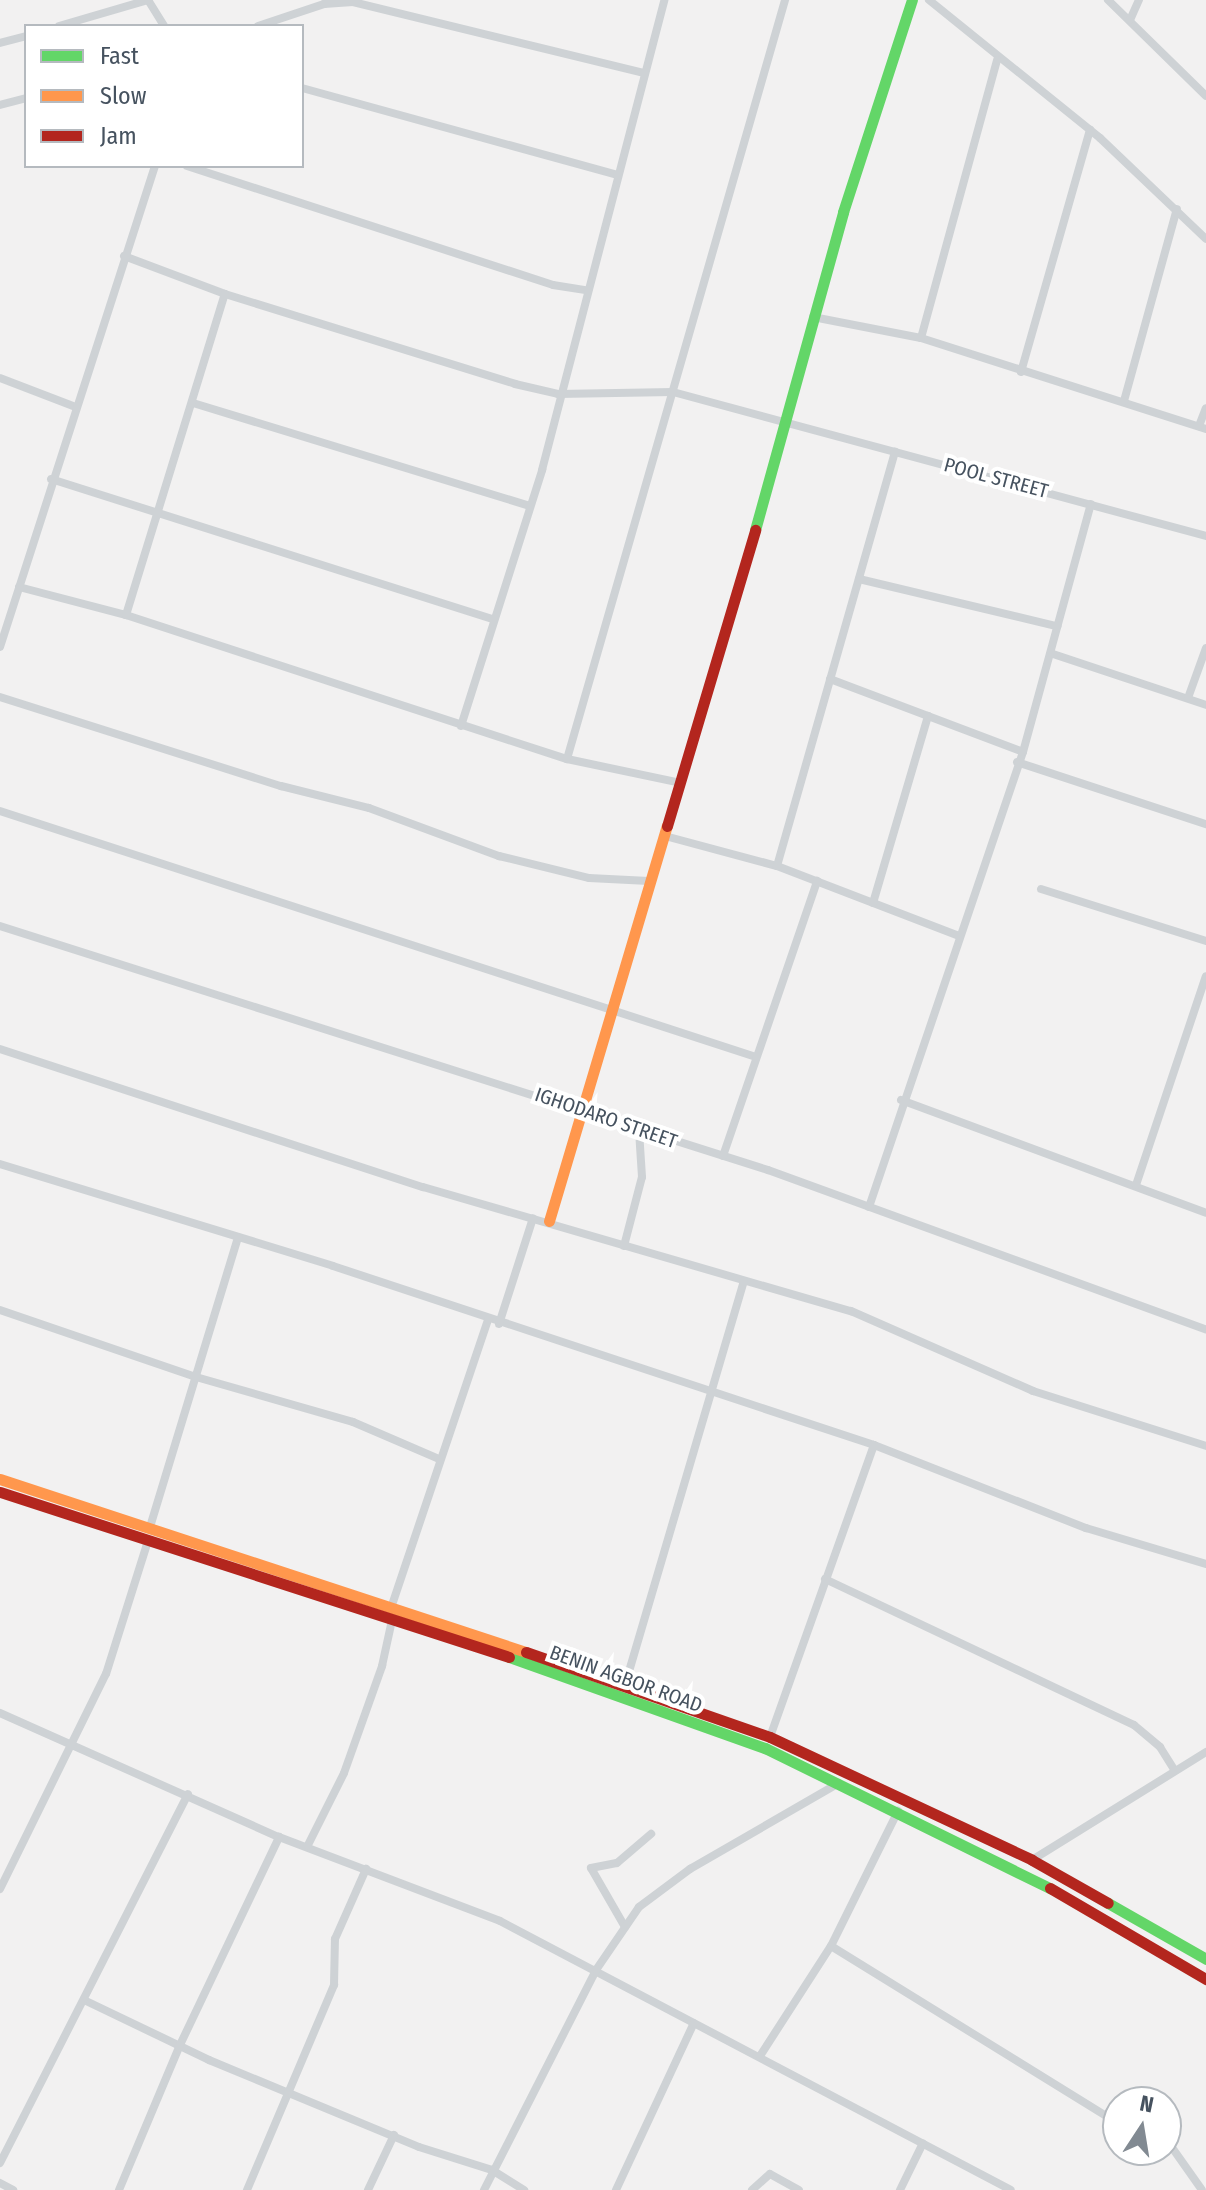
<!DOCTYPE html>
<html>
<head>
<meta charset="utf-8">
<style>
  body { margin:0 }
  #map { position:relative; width:1206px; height:2190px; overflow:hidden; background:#f2f1f1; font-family:"Fira Sans Condensed",sans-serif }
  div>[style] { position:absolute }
  .street>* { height:8px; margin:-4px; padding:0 4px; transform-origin:4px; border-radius:4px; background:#ced2d5 }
  .fast>* { height:11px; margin:-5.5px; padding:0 5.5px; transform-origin:5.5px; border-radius:5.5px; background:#63d668 }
  .slow>* { height:11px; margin:-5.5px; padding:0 5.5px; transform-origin:5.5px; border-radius:5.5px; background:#ff974d }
  .jam>* { height:11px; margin:-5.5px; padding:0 5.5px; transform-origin:5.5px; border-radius:5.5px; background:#b3261e }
  span { translate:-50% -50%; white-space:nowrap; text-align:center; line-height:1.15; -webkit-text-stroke:8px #fff; paint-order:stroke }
  .street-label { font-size:20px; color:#46525f }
  .legend { position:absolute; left:24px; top:24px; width:280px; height:144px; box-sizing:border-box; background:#fff; border:2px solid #b5babf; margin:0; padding:10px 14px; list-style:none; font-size:24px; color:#46525f }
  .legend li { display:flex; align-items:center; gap:16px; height:40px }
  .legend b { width:40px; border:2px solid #b5babf }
  .north { position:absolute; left:1102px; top:2086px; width:80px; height:80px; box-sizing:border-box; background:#fff; border:2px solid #b5babf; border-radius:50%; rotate:12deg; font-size:22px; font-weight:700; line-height:32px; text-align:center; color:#46525f }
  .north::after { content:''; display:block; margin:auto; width:28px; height:36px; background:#828a92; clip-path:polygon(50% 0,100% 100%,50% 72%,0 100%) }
</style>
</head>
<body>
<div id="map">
  <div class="street">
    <i style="left:148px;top:0;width:31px;rotate:58deg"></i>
    <i style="left:929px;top:0;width:220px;rotate:38.9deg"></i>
    <i style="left:1100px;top:138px;width:146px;rotate:43.6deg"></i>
    <i style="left:1108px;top:0;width:137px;rotate:44.4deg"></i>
    <i style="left:1130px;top:20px;width:22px;rotate:-66deg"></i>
    <i style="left:59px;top:26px;width:93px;rotate:-16.3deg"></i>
    <i style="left:258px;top:26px;width:70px;rotate:-18.4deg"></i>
    <i style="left:324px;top:4px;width:29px;rotate:-4deg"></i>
    <i style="left:353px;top:2px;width:300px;rotate:13.7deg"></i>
    <i style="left:0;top:43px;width:27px;rotate:-15deg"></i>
    <i style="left:302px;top:88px;width:327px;rotate:15.4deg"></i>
    <i style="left:0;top:105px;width:27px;rotate:-15deg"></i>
    <i style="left:187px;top:166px;width:385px;rotate:18deg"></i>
    <i style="left:553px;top:285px;width:33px;rotate:9deg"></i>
    <i style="left:124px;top:256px;width:108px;rotate:20.6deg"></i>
    <i style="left:225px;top:294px;width:304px;rotate:17.2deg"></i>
    <i style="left:515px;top:384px;width:44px;rotate:13.1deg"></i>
    <i style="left:558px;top:394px;width:115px;rotate:-1deg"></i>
    <i style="left:673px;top:392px;width:552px;rotate:15.12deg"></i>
    <i style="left:813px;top:317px;width:110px;rotate:11deg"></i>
    <i style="left:921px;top:338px;width:299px;rotate:17.7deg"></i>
    <i style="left:921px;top:338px;width:288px;rotate:-74.7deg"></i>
    <i style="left:1021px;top:372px;width:252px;rotate:-74.1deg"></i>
    <i style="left:0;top:378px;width:81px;rotate:20.9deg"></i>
    <i style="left:1124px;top:401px;width:199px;rotate:-74.6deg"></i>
    <i style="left:193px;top:403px;width:351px;rotate:17deg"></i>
    <i style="left:1199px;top:426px;width:19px;rotate:-69deg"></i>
    <i style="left:51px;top:479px;width:463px;rotate:17.6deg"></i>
    <i style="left:859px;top:579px;width:204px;rotate:13.4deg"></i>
    <i style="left:19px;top:587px;width:111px;rotate:14.7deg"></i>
    <i style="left:126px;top:615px;width:464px;rotate:18.1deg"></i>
    <i style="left:567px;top:759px;width:116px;rotate:11.9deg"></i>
    <i style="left:126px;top:615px;width:336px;rotate:-72.9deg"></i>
    <i style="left:0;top:647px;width:505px;rotate:-72.14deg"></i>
    <i style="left:1053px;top:654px;width:161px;rotate:18.4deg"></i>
    <i style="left:830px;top:679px;width:206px;rotate:20.7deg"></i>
    <i style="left:0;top:697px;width:295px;rotate:17.6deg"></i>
    <i style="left:281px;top:786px;width:91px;rotate:14deg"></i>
    <i style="left:369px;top:808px;width:139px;rotate:20.3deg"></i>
    <i style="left:499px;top:856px;width:93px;rotate:13.7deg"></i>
    <i style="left:589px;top:878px;width:60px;rotate:2.9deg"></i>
    <i style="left:1188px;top:698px;width:53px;rotate:-70.2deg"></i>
    <i style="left:461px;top:726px;width:269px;rotate:-72.4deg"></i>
    <i style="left:542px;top:470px;width:486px;rotate:-75.4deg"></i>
    <i style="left:567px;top:759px;width:790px;rotate:-73.97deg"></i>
    <i style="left:1017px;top:762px;width:199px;rotate:18.2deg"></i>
    <i style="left:0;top:811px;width:795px;rotate:18.02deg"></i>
    <i style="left:665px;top:836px;width:116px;rotate:15deg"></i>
    <i style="left:777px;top:866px;width:193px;rotate:21deg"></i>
    <i style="left:777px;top:866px;width:431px;rotate:-74.1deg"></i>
    <i style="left:1041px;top:889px;width:173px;rotate:17.5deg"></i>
    <i style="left:873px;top:903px;width:195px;rotate:-73.6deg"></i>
    <i style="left:0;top:926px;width:806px;rotate:17.63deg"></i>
    <i style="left:768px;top:1170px;width:466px;rotate:20deg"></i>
    <i style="left:0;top:1049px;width:445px;rotate:18.1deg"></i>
    <i style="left:423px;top:1187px;width:446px;rotate:16.2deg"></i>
    <i style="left:851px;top:1311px;width:199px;rotate:23.7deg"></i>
    <i style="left:1033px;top:1391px;width:182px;rotate:17.6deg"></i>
    <i style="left:901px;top:1100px;width:325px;rotate:20.3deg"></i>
    <i style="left:723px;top:1156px;width:291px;rotate:-71.1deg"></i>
    <i style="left:0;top:1164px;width:348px;rotate:17deg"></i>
    <i style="left:333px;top:1266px;width:570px;rotate:18.31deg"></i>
    <i style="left:874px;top:1445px;width:228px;rotate:21.4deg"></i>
    <i style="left:1086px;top:1528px;width:125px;rotate:16.7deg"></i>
    <i style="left:1136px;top:1185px;width:220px;rotate:-71.5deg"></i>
    <i style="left:869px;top:1207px;width:480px;rotate:-71.3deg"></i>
    <i style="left:1023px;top:752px;width:257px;rotate:-74.7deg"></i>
    <i style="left:624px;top:1246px;width:71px;rotate:-75.4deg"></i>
    <i style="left:642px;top:1177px;width:46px;rotate:-93.7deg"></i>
    <i style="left:0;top:1310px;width:207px;rotate:18.9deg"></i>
    <i style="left:196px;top:1377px;width:163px;rotate:16deg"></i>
    <i style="left:353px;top:1422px;width:94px;rotate:23.3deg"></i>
    <i style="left:499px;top:1324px;width:111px;rotate:-72.2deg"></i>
    <i style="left:150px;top:1527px;width:303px;rotate:-73.1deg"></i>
    <i style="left:825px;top:1579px;width:342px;rotate:25.3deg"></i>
    <i style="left:1134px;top:1725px;width:34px;rotate:40deg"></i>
    <i style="left:1160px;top:1747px;width:25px;rotate:58deg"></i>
    <i style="left:392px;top:1605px;width:301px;rotate:-71.4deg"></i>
    <i style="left:625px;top:1685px;width:421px;rotate:-73.6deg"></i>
    <i style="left:0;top:1713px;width:305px;rotate:24deg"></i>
    <i style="left:279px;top:1837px;width:236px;rotate:20.8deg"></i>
    <i style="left:500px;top:1921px;width:577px;rotate:27.76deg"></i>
    <i style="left:770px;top:1737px;width:310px;rotate:-70.4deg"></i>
    <i style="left:308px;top:1845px;width:80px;rotate:-63.4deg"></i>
    <i style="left:344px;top:1773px;width:114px;rotate:-70.4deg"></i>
    <i style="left:382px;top:1666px;width:47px;rotate:-77.7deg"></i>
    <i style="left:1032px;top:1860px;width:205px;rotate:-31.8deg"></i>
    <i style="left:0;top:1889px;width:240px;rotate:-63.8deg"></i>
    <i style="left:106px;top:1674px;width:139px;rotate:-72.5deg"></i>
    <i style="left:625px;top:1927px;width:68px;rotate:-120deg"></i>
    <i style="left:591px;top:1868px;width:26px;rotate:-11deg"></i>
    <i style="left:617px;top:1863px;width:45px;rotate:-40.5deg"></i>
    <i style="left:831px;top:1946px;width:337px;rotate:31.7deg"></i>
    <i style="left:84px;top:2000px;width:139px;rotate:25.6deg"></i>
    <i style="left:209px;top:2060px;width:227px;rotate:22.5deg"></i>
    <i style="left:419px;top:2147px;width:77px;rotate:17.5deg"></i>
    <i style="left:492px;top:2170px;width:38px;rotate:32deg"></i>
    <i style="left:760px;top:2056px;width:131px;rotate:-57.2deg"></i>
    <i style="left:831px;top:1946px;width:151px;rotate:-63.6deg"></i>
    <i style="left:1166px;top:2139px;width:62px;rotate:54.8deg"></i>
    <i style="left:0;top:2163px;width:414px;rotate:-63deg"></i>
    <i style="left:0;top:2183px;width:15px;rotate:28deg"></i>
    <i style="left:119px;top:2190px;width:155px;rotate:-67.2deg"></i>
    <i style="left:179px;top:2047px;width:233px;rotate:-64.5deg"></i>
    <i style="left:247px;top:2190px;width:223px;rotate:-67deg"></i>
    <i style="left:334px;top:1985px;width:46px;rotate:-88.8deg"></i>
    <i style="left:335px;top:1939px;width:77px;rotate:-66.1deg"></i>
    <i style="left:368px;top:2190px;width:61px;rotate:-64.7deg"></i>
    <i style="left:484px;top:2190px;width:247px;rotate:-63deg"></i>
    <i style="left:596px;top:1970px;width:76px;rotate:-55.7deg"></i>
    <i style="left:639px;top:1907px;width:64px;rotate:-36.7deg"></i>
    <i style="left:690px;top:1869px;width:172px;rotate:-30deg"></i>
    <i style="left:616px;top:2190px;width:184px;rotate:-65deg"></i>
    <i style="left:752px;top:2190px;width:24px;rotate:-42deg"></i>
    <i style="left:770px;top:2174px;width:33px;rotate:29deg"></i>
    <i style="left:900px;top:2190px;width:52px;rotate:-63.9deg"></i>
  </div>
  <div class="fast">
    <i style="left:755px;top:530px;width:330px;rotate:-74.5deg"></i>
    <i style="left:843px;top:212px;width:223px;rotate:-72deg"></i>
    <i style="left:509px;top:1657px;width:272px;rotate:19.6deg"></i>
    <i style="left:765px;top:1748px;width:318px;rotate:26.2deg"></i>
    <i style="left:1108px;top:1903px;width:113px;rotate:29.7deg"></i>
  </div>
  <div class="slow">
    <i style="left:549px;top:1221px;width:412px;rotate:-73.4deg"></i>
    <i style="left:0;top:1479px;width:554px;rotate:18.21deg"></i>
  </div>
  <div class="jam">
    <i style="left:667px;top:826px;width:309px;rotate:-73.4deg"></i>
    <i style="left:0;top:1492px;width:535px;rotate:17.96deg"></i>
    <i style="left:526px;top:1652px;width:258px;rotate:19.2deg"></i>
    <i style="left:770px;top:1737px;width:289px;rotate:25.1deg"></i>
    <i style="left:1032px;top:1860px;width:87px;rotate:29.5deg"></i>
    <i style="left:1050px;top:1888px;width:181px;rotate:30.3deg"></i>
  </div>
  <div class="street-label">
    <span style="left:996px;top:478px;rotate:15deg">POOL STREET</span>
    <span style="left:606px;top:1118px;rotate:19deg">IGHODARO STREET</span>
    <span style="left:626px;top:1679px;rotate:20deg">BENIN AGBOR ROAD</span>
  </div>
  <ul class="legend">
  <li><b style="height:10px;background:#63d668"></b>Fast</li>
  <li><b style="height:10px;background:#ff974d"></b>Slow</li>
  <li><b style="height:10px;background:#b3261e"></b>Jam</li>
  </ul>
  <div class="north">N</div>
</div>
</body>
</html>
